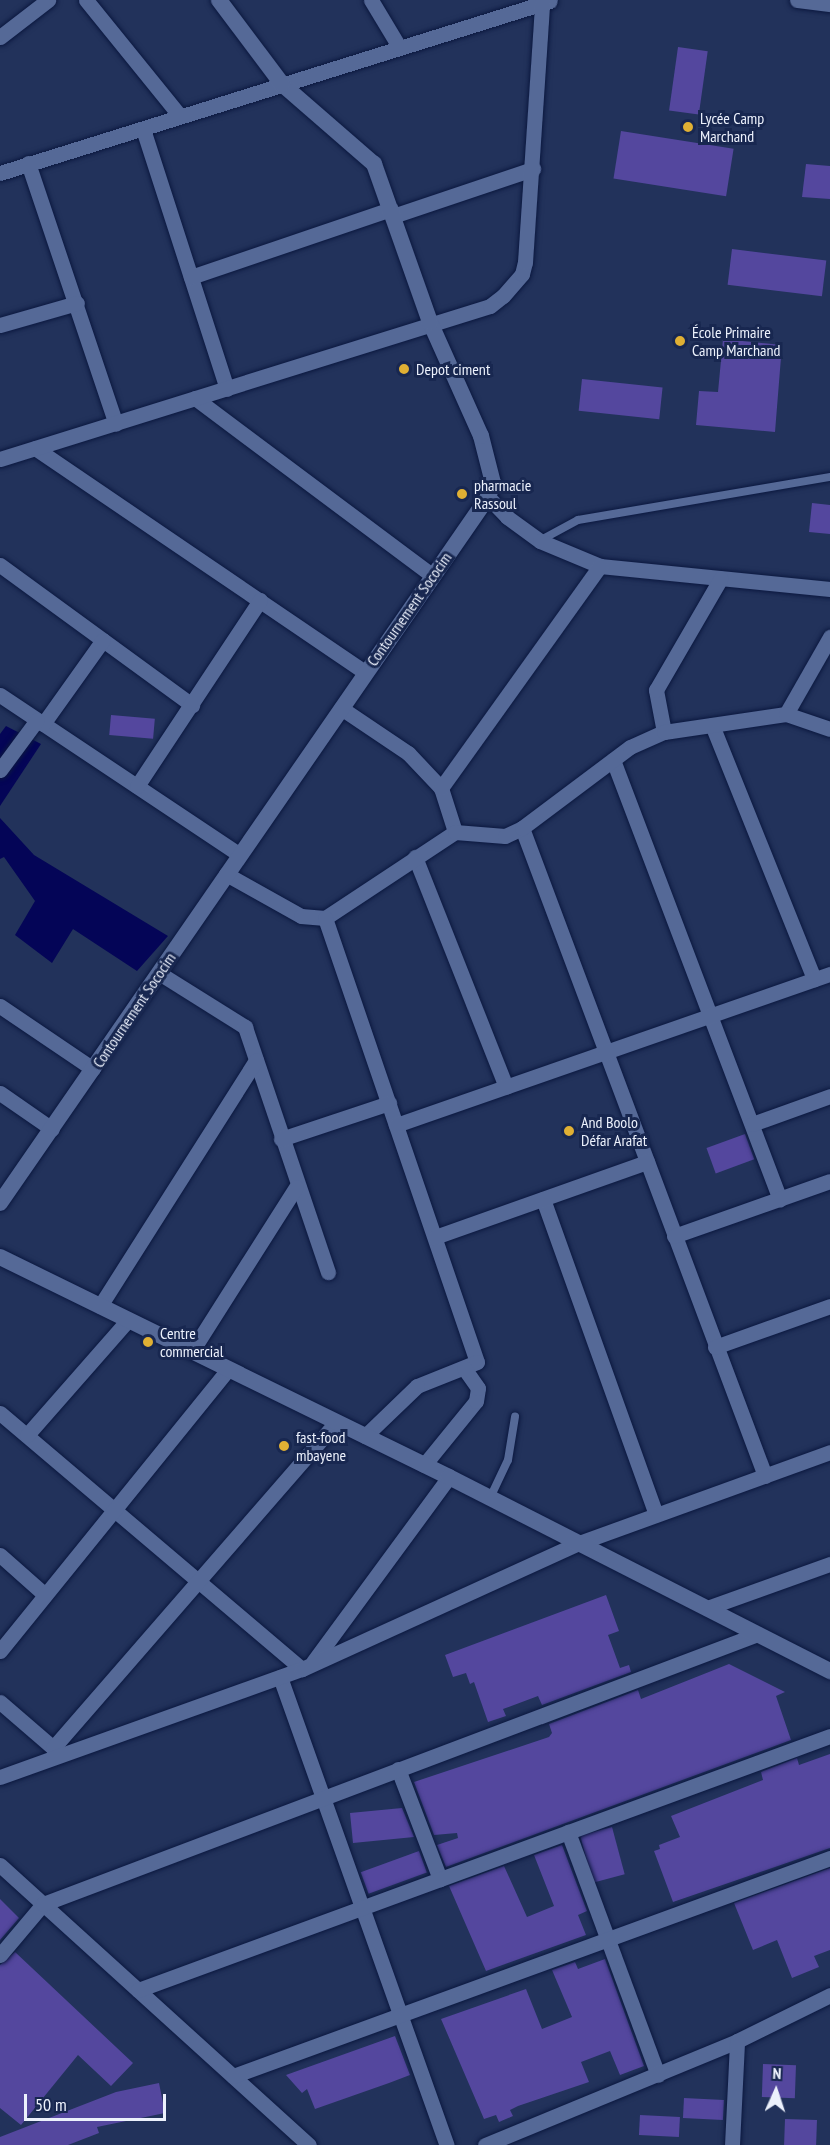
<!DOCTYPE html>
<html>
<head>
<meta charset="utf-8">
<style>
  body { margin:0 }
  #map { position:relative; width:830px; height:2145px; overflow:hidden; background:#22325b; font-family:"PT Sans Narrow",sans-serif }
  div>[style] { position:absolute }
  .water>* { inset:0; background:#040557 }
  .building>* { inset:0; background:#54479e; transform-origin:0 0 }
  .roads { filter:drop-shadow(0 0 2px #0b183f) drop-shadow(0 0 2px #0b183f) }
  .service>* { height:8px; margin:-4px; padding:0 4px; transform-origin:4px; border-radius:4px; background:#556997 }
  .minor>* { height:15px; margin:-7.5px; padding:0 7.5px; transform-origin:7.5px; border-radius:7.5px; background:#556997 }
  .tertiary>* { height:16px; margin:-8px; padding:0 8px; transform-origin:8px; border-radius:8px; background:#556997 }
  .dots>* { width:16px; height:16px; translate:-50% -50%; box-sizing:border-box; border:3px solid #182750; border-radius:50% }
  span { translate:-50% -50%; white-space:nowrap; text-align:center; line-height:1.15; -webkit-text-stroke:6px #182750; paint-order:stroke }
  .poi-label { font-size:16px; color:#ecf1fc }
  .left { translate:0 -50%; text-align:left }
  .street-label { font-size:16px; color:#ecf1fc }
  .north { position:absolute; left:746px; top:2061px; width:60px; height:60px; -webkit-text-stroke:4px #182750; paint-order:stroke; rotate:3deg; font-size:16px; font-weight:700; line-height:24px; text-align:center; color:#ecf1fc }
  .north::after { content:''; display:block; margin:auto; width:21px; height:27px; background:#ecf1fc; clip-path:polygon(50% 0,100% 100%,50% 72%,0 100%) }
  .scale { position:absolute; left:24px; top:2094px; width:142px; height:27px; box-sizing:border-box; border:3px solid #ecf1fc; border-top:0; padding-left:8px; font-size:18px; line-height:21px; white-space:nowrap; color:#ecf1fc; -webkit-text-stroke:4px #182750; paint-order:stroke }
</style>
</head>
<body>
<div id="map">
  <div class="water">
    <i style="clip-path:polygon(6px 726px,41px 744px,0 806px,0 734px)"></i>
    <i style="clip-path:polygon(0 818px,34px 855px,168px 936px,137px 971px,73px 929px,52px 963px,15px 935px,35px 901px,4px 857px,0 859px)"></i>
  </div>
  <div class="building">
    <i style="left:678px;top:47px;width:30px;height:64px;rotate:8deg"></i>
    <i style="left:621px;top:131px;width:114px;height:48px;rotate:9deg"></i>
    <i style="clip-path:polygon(806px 164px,830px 166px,830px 199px,802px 197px)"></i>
    <i style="left:732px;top:249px;width:95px;height:36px;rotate:7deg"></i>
    <i style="clip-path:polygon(723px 339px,782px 345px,775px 432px,696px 425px,699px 391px,718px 392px)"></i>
    <i style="left:582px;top:379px;width:81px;height:32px;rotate:6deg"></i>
    <i style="clip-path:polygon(812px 503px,830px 505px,830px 534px,809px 532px)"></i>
    <i style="left:111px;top:715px;width:44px;height:20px;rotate:5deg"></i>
    <i style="left:745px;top:1134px;width:27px;height:41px;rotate:70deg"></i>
    <i style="clip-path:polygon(606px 1595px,619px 1631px,608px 1635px,620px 1668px,629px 1665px,631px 1672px,542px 1705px,538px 1696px,503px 1709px,506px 1716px,488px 1722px,474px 1682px,470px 1684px,466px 1673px,453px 1677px,445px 1655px)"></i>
    <i style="clip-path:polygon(729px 1664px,785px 1692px,776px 1696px,791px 1740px,446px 1867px,437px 1845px,458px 1838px,457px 1833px,434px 1835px,414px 1782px,549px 1737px,552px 1733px,549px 1724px,638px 1690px,641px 1699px)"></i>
    <i style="clip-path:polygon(830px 1754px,830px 1848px,673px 1902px,654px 1851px,660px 1849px,659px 1845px,680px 1837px,671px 1816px,763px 1780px,761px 1772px,797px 1758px,799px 1765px)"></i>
    <i style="clip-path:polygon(402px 1808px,414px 1837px,353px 1843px,350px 1813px)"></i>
    <i style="left:612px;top:1827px;width:49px;height:33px;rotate:75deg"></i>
    <i style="clip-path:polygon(562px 1845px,587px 1911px,578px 1915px,586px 1935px,486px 1971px,449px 1886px,504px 1866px,527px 1917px,554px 1906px,534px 1855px)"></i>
    <i style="left:419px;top:1851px;width:23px;height:62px;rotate:70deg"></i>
    <i style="clip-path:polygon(830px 1868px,830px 1950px,814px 1956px,819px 1967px,792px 1978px,777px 1940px,753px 1950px,734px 1903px)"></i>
    <i style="clip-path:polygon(0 1899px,19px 1918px,0 1940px)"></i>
    <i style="clip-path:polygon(15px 1952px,133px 2063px,111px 2086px,78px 2055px,21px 2125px,0 2108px,0 1965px)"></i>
    <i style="clip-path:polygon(605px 1959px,644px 2066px,620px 2075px,610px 2051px,581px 2062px,589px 2082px,518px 2106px,510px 2110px,513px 2116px,499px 2122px,496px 2115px,484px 2119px,441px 2019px,526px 1989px,542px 2029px,572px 2017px,552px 1970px,575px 1962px,578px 1969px)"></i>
    <i style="clip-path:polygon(395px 2036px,410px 2075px,389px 2083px,315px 2109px,307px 2089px,302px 2093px,286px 2075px)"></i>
    <i style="left:763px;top:2064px;width:33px;height:33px;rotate:2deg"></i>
    <i style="clip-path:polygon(159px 2083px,165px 2113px,97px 2127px,99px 2133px,68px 2145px,0 2145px,0 2137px,116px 2092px)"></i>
    <i style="left:684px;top:2098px;width:40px;height:20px;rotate:3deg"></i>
    <i style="left:640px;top:2115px;width:40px;height:20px;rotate:3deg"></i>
    <i style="left:785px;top:2119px;width:32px;height:26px;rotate:2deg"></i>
  </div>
  <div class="roads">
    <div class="service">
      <i style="left:541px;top:540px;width:42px;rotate:-28.4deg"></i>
      <i style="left:578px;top:520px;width:256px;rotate:-9.7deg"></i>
      <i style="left:490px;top:1498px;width:42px;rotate:-64.7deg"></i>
      <i style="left:508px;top:1460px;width:44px;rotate:-80.8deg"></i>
    </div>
    <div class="minor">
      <i style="left:86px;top:0;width:149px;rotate:51deg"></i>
      <i style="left:371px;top:0;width:52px;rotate:59deg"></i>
      <i style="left:797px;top:0;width:33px;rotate:7deg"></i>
      <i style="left:0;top:37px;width:61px;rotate:-37.6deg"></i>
      <i style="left:143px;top:129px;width:273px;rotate:72.1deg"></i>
      <i style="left:28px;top:163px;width:275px;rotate:71.4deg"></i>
      <i style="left:0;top:173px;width:576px;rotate:-17.37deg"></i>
      <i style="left:393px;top:216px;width:148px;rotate:-18.6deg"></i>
      <i style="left:191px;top:277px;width:211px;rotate:-18.8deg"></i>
      <i style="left:0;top:325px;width:80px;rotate:-15.9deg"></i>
      <i style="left:195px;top:398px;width:296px;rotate:36.8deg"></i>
      <i style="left:35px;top:448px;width:399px;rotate:34.2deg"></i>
      <i style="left:0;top:459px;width:513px;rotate:-17.34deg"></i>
      <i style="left:490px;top:306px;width:16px;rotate:-38deg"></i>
      <i style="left:503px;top:296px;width:29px;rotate:-49deg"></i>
      <i style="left:522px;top:274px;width:12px;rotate:-76deg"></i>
      <i style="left:525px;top:262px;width:260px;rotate:-86.2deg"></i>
      <i style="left:488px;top:497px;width:28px;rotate:46deg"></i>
      <i style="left:507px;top:517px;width:41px;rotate:36deg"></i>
      <i style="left:540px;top:541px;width:65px;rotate:22.6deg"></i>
      <i style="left:600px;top:566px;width:231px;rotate:5.7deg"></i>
      <i style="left:0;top:565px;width:238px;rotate:36.1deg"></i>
      <i style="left:0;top:695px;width:288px;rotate:33.7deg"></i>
      <i style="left:341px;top:708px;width:81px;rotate:33.9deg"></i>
      <i style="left:408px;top:753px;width:48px;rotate:46.7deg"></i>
      <i style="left:441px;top:788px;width:46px;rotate:72.3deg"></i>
      <i style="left:786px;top:714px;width:89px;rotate:-60.3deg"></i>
      <i style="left:43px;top:724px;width:103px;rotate:-54.5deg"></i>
      <i style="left:712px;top:725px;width:274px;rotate:68.1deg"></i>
      <i style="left:664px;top:732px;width:43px;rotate:-100.8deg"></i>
      <i style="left:656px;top:690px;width:129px;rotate:-59.9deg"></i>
      <i style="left:613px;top:760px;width:470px;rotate:69.2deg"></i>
      <i style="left:0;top:770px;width:62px;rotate:-53.5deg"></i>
      <i style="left:137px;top:786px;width:223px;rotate:-56.5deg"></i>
      <i style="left:441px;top:788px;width:273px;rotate:-54.4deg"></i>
      <i style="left:522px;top:828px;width:692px;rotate:69.44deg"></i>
      <i style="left:415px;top:857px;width:247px;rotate:68.4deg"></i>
      <i style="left:226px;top:874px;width:86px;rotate:29.2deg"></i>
      <i style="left:301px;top:916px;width:24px;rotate:5deg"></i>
      <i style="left:325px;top:918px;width:156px;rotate:-33.5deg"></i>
      <i style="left:455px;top:832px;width:50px;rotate:4.6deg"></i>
      <i style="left:505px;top:836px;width:19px;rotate:-25deg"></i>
      <i style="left:522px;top:828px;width:135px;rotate:-36.9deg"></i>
      <i style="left:630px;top:747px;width:37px;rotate:-24deg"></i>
      <i style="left:664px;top:732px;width:123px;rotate:-8.4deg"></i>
      <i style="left:786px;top:714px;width:46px;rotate:18.8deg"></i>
      <i style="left:325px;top:918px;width:469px;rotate:71.1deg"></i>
      <i style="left:477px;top:1362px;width:65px;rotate:158.2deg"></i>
      <i style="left:417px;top:1386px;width:72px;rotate:136.1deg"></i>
      <i style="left:159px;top:973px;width:102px;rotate:32.1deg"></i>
      <i style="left:245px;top:1027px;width:259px;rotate:71.3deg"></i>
      <i style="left:0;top:1006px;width:112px;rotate:34.1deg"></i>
      <i style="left:0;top:1093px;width:63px;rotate:34.7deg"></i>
      <i style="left:752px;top:1124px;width:83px;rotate:-19.7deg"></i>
      <i style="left:396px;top:1125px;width:460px;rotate:-19.2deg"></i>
      <i style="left:281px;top:1139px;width:114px;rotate:-18.4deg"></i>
      <i style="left:543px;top:1199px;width:335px;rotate:70.3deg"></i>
      <i style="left:674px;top:1236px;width:165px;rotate:-19.4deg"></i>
      <i style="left:435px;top:1237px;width:225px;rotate:-19.5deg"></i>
      <i style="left:100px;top:1306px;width:291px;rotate:-57.6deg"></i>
      <i style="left:715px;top:1347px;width:122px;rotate:-19.6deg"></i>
      <i style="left:192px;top:1351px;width:194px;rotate:-57.6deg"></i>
      <i style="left:0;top:1413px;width:396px;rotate:40.3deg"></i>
      <i style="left:27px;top:1435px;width:153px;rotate:-48.7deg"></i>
      <i style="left:424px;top:1465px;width:82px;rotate:-50.9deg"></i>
      <i style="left:476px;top:1401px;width:13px;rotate:-81deg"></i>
      <i style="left:478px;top:1388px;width:24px;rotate:-125deg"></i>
      <i style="left:0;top:1555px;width:59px;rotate:41.6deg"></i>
      <i style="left:707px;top:1608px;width:131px;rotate:-19.7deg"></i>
      <i style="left:0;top:1651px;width:363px;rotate:-51deg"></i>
      <i style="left:313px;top:1662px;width:230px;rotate:-53.7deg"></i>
      <i style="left:280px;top:1677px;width:497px;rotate:70.4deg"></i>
      <i style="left:0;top:1702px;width:78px;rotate:40.8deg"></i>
      <i style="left:53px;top:1748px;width:432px;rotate:-49deg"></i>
      <i style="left:398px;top:1769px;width:118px;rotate:69.1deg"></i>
      <i style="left:0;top:1777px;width:321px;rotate:-19.7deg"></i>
      <i style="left:302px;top:1669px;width:304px;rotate:-24.5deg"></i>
      <i style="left:579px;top:1543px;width:267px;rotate:-19.9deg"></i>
      <i style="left:568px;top:1832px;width:259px;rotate:69.7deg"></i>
      <i style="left:0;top:1865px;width:417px;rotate:42.2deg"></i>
      <i style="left:0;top:1955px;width:67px;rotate:-49.9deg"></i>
      <i style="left:43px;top:1904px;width:764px;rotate:-20.69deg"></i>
      <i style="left:138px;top:1990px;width:737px;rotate:-20.16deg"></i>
      <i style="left:233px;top:2076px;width:636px;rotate:-20.06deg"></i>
      <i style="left:485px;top:2145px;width:273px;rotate:-22.4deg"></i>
      <i style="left:737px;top:2041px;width:104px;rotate:-26.3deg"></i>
      <i style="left:732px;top:2145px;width:104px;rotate:-87.2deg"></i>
    </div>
    <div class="tertiary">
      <i style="left:0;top:1203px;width:858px;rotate:-55.35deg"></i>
      <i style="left:488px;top:497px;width:15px;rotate:-70deg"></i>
      <i style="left:493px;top:483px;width:49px;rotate:-104.3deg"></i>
      <i style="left:481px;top:436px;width:125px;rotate:-114.1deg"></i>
      <i style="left:430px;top:322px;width:168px;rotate:-109.5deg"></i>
      <i style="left:374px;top:164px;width:122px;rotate:-139deg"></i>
      <i style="left:282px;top:84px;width:105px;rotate:-126.9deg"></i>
      <i style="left:0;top:1257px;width:500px;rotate:26.1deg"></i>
      <i style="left:449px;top:1477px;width:428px;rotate:27deg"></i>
    </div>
  </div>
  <div class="dots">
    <i style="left:688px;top:127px;background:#e0b034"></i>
    <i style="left:680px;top:341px;background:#e0b034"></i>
    <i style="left:404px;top:369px;background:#e0b034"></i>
    <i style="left:462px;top:494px;background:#e0b034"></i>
    <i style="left:569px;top:1131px;background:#e0b034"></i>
    <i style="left:148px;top:1342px;background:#e0b034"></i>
    <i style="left:284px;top:1446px;background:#e0b034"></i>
  </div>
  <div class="poi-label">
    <span class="left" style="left:700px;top:127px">Lycée Camp<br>Marchand</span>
    <span class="left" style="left:692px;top:341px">École Primaire<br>Camp Marchand</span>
    <span class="left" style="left:416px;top:369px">Depot ciment</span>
    <span class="left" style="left:474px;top:494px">pharmacie<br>Rassoul</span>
    <span class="left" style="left:581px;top:1131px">And Boolo<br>Défar Arafat</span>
    <span class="left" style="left:160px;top:1342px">Centre<br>commercial</span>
    <span class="left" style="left:296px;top:1446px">fast-food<br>mbayene</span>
  </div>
  <div class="street-label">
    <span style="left:409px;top:609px;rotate:-55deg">Contournement Sococim</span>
    <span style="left:134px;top:1010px;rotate:-56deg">Contournement Sococim</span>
  </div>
  <div class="north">N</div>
  <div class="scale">50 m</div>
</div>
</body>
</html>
